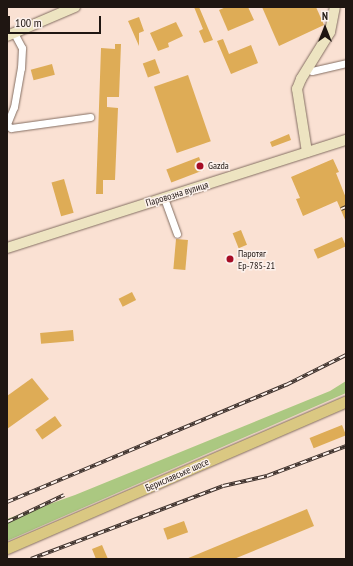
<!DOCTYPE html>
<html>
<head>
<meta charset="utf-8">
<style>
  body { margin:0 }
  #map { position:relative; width:353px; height:566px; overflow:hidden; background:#fae1d3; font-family:"PT Sans Narrow",sans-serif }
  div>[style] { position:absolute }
  .green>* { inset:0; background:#abc881 }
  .building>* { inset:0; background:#deac56; transform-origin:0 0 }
  .roads { filter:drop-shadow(0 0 1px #846e62) drop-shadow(0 0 1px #846e62) }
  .street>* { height:7px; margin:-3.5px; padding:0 3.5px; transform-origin:3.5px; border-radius:3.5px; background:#fff }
  .secondary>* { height:10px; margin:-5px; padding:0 5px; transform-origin:5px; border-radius:5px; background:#ede4c1 }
  .primary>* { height:11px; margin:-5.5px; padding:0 5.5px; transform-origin:5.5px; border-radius:5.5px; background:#dac882 }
  .rail>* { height:3.5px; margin-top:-1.75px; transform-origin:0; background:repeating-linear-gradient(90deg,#fcf1ec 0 6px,#40342f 0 12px); box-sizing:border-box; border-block:1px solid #40342f }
  .dots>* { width:11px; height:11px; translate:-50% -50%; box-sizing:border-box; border:2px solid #fcf1ec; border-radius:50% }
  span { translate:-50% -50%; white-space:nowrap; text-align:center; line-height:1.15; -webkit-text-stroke:3px #fcf1ec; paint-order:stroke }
  .poi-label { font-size:10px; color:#1f1612 }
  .left { translate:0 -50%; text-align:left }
  .street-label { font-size:10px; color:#1f1612 }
  .frame { position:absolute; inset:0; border:8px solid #1f1612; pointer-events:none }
  .north { position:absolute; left:305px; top:8px; width:40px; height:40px; -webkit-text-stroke:3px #fcf1ec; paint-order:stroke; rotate:0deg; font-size:11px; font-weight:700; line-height:16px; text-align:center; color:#1f1612 }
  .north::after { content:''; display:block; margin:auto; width:14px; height:18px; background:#1f1612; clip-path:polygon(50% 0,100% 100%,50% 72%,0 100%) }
  .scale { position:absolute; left:8px; top:16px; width:93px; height:18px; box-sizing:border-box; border:2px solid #1f1612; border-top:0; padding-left:5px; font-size:12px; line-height:14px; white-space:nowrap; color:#1f1612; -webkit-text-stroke:3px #fcf1ec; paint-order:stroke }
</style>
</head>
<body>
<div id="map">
  <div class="green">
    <i style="clip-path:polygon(346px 381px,346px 393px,7px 541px,7px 519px,75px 495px,330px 391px)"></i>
  </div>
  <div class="building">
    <i style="clip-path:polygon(194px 7px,199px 7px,213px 40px,204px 43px,199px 31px,203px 29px)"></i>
    <i style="clip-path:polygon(226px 7px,248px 7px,254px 20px,228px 31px,219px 10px)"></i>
    <i style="clip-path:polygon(262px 7px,316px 7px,324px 25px,279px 46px)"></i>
    <i style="clip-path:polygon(139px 17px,144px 31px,139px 33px,139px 46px,128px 21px)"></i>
    <i style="clip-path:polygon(176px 22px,183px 36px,168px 43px,169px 47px,158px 51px,150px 33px)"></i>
    <i style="clip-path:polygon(223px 39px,229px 54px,251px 45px,258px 63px,231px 74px,217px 41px)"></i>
    <i style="clip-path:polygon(115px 44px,121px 44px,119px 97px,107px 97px,107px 107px,118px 108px,115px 180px,103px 180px,103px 194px,96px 194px,101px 48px,115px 49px)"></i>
    <i style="left:155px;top:59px;width:15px;height:13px;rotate:70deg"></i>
    <i style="left:52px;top:64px;width:11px;height:22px;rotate:75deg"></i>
    <i style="left:188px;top:75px;width:70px;height:36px;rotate:71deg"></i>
    <i style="clip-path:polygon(289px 134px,291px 140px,272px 147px,270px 142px)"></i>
    <i style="left:199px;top:157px;width:14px;height:35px;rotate:69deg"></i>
    <i style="clip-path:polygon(333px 159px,339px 172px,336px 173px,346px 198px,346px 222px,337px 201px,303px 216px,296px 199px,300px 198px,291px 177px)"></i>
    <i style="left:64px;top:179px;width:35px;height:13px;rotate:74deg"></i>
    <i style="left:241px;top:230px;width:16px;height:9px;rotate:68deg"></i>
    <i style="left:342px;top:237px;width:10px;height:31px;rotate:66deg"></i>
    <i style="left:176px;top:239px;width:12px;height:30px;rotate:5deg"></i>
    <i style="left:132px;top:292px;width:9px;height:15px;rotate:63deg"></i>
    <i style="left:73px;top:330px;width:11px;height:33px;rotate:85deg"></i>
    <i style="clip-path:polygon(32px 378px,49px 399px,7px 429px,7px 396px)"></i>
    <i style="left:55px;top:416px;width:12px;height:24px;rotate:55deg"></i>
    <i style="left:342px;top:425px;width:11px;height:35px;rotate:68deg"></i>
    <i style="clip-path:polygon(307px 509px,314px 526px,234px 559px,186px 559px)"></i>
    <i style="left:184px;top:521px;width:12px;height:22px;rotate:70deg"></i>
    <i style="clip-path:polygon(102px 545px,108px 559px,96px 559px,92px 549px)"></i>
  </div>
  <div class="roads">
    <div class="street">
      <i style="left:308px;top:69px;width:4px;rotate:27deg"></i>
      <i style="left:312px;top:71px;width:35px;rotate:-13deg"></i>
      <i style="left:7px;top:124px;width:18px;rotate:-68deg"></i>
      <i style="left:14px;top:107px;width:40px;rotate:-80deg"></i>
      <i style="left:21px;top:68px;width:20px;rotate:-87deg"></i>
      <i style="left:22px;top:48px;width:17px;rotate:-118deg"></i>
      <i style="left:7px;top:125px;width:5px;rotate:37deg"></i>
      <i style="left:11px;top:128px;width:80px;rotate:-7.9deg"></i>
      <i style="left:164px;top:198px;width:38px;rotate:70deg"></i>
    </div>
    <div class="secondary">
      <i style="left:7px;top:36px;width:74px;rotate:-23.1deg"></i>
      <i style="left:307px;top:152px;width:64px;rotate:-99deg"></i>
      <i style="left:297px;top:89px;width:11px;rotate:-68deg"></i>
      <i style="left:301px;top:79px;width:55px;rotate:-58.3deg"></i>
      <i style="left:330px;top:32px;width:25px;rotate:-79deg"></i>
      <i style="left:7px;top:248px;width:356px;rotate:-17.7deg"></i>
    </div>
    <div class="primary">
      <i style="left:7px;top:548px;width:369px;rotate:-23.4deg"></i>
    </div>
  </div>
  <div class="rail">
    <i style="left:341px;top:209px;width:5px;rotate:-22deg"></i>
    <i style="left:345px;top:220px;width:1px"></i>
    <i style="left:7px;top:502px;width:303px;rotate:-22.8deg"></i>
    <i style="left:286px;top:385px;width:67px;rotate:-26.6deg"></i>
    <i style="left:7px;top:522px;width:63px;rotate:-25.3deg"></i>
    <i style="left:31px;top:559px;width:205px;rotate:-20.8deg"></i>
    <i style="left:223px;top:486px;width:45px;rotate:-12.8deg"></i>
    <i style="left:267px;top:476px;width:85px;rotate:-20.8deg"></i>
  </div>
  <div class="dots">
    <i style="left:200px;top:166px;background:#a60c25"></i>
    <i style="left:230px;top:259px;background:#a60c25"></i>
  </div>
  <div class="poi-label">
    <span class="left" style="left:208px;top:166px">Gazda</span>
    <span class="left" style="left:238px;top:259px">Паротяг<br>Ер-785-21</span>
  </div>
  <div class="street-label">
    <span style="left:177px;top:194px;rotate:-17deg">Паровозна вулиця</span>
    <span style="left:177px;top:475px;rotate:-24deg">Бериславське шосе</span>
  </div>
  <div class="frame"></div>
  <div class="north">N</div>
  <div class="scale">100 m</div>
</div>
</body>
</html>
